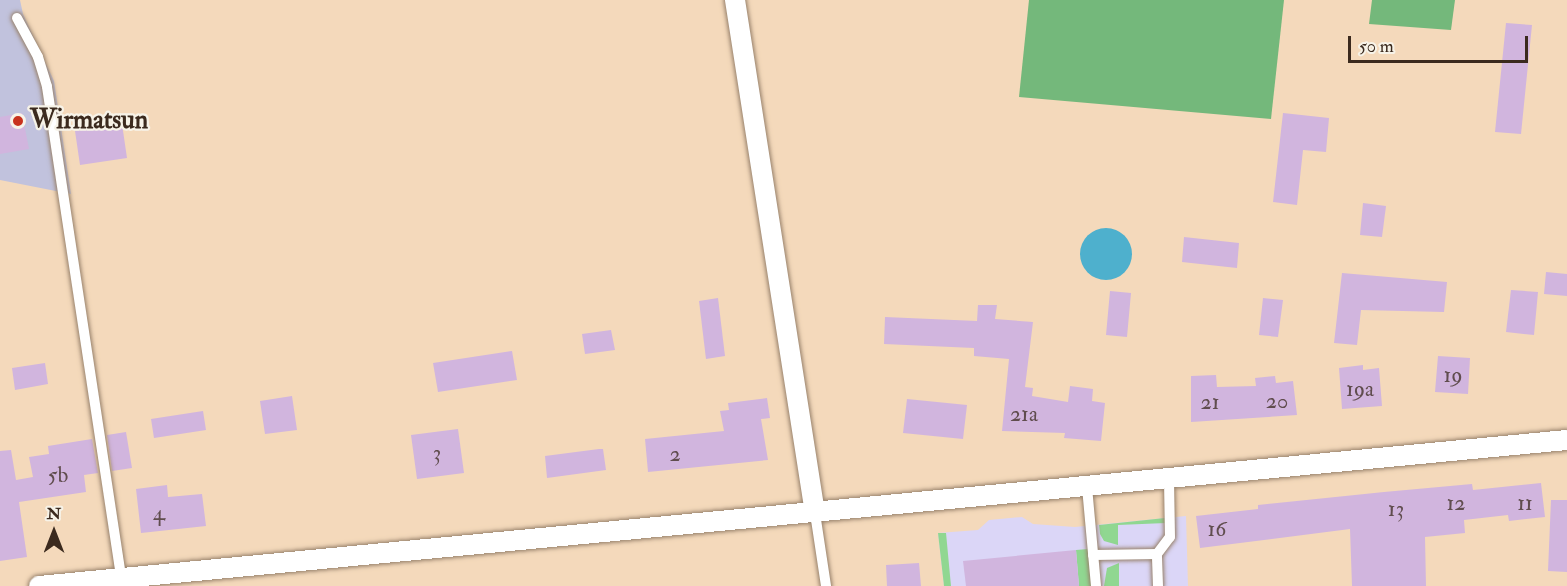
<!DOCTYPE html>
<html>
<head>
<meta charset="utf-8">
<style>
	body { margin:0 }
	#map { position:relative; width:1567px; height:586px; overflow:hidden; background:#f4d9bb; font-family:"IM FELL Double Pica",serif }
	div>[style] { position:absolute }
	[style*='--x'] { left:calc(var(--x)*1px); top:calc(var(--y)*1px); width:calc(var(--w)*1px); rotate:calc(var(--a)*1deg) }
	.built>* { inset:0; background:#dbd6f7 }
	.industrial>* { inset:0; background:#c1c2dd }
	.green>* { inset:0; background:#90d791 }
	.forest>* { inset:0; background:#74b87b }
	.water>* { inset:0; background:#4eb0cd }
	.round { border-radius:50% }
	.building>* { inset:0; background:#d1b5de }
	.roads { filter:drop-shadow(0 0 2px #98826c) drop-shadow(0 0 2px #98826c) }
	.service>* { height:10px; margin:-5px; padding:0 5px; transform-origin:5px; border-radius:5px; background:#fff }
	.minor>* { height:20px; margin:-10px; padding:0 10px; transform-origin:10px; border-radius:10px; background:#fff }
	.dots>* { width:16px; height:16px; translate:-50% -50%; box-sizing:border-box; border:3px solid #f7f3e8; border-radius:50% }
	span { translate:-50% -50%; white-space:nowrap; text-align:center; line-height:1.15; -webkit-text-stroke:4.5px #f7f3e8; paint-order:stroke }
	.number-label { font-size:22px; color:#604d4e }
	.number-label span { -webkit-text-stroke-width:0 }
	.poi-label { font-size:26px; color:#3b2a1e; font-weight:700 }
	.left { translate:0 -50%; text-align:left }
	.north { position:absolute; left:24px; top:502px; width:60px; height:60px; -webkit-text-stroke:4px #f7f3e8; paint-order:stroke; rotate:0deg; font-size:16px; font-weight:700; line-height:24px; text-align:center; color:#3b2a1e }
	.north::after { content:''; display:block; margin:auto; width:21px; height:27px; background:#3b2a1e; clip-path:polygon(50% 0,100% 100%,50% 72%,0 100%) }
	.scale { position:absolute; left:1348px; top:36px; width:180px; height:27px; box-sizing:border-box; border:3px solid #3b2a1e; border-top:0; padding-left:8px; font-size:18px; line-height:21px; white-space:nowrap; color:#3b2a1e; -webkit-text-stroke:4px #f7f3e8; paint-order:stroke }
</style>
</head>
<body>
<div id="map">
	<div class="built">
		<i style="clip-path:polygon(1186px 516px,1188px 586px,944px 586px,938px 533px,978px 530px,989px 520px,1022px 517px,1033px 524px,1075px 527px)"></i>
	</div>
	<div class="industrial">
		<i style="clip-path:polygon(0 0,20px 0,23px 14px,54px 81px,71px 194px,0 180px)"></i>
	</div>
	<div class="green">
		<i style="clip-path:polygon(1165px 518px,1166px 523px,1118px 525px,1118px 545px,1104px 541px,1100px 534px,1099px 525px)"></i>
		<i style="clip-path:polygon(938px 533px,946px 533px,951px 586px,944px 586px)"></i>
		<i style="clip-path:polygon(1088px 549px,1091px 586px,1079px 586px,1076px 550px)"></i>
		<i style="clip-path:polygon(1119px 563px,1119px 586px,1104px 586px,1107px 568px)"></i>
	</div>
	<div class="forest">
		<i style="clip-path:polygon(1029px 0,1284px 0,1271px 119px,1019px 97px)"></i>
		<i style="clip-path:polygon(1372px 0,1455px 0,1451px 30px,1369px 24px)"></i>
	</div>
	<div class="water">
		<i class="round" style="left:1080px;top:228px;width:52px;height:52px"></i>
	</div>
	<div class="building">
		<i style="clip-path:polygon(1506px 23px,1532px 25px,1521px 134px,1495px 132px)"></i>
		<i style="clip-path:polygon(22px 113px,29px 149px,0 154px,0 117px)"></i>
		<i style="clip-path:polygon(1283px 113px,1329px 118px,1326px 152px,1303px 150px,1297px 205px,1273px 202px)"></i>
		<i style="clip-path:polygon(122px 124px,127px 158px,80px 165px,75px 131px)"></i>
		<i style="clip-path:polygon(1363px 203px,1386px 206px,1382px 237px,1360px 235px)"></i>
		<i style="clip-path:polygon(1184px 237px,1239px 243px,1237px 268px,1182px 262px)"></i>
		<i style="clip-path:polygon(1546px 272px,1567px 274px,1567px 296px,1544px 294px)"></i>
		<i style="clip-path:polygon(1342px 273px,1447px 282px,1444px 312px,1361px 310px,1357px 345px,1334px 343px)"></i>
		<i style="clip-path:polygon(1511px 290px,1538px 292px,1534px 335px,1506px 332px)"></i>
		<i style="clip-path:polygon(1110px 291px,1131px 293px,1127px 337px,1106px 335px)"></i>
		<i style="clip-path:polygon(718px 298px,725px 356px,706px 359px,699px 301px)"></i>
		<i style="clip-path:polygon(1263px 298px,1283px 300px,1278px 337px,1259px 335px)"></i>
		<i style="clip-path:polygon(978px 305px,997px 305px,995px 319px,1033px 322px,1025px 387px,1033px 388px,1032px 396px,1068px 402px,1070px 386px,1093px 389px,1092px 401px,1105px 403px,1101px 441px,1064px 438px,1065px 433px,1002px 431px,1009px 359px,974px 356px,974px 348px,884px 344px,885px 317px,977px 321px)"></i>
		<i style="clip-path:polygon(611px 330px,615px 350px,585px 354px,582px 334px)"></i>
		<i style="clip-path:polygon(512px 351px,517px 380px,438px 392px,433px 363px)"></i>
		<i style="clip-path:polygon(1438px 356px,1470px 358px,1468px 394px,1435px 392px)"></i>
		<i style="clip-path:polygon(45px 363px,48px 384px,15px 390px,12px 368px)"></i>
		<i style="clip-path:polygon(1363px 365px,1363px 370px,1379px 368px,1382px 406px,1342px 409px,1339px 368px)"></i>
		<i style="clip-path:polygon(1216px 375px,1217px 387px,1256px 386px,1255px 378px,1275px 376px,1276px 383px,1293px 381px,1297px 415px,1191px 422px,1191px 376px)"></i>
		<i style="clip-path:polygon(292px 396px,297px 430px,265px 434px,260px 401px)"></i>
		<i style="clip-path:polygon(767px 398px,770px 418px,761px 419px,768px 460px,648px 472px,645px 439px,724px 431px,720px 411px,729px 410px,728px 403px)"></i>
		<i style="clip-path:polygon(907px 399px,967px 405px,963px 439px,903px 433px)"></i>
		<i style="clip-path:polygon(203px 411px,206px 430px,154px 438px,151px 419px)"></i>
		<i style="clip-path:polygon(458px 429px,464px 473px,417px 479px,411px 435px)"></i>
		<i style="clip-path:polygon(126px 432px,132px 468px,112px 471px,107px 435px)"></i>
		<i style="clip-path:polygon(92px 439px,98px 473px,84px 475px,86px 492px,19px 502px,27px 557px,0 561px,0 451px,11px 450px,16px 480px,33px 477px,29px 457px,49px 454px,48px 446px)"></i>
		<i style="clip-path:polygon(599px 449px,603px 449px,606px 470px,547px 478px,545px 456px)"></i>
		<i style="clip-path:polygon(1541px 483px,1545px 517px,1509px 521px,1508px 515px,1464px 520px,1465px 533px,1425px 537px,1426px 586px,1352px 586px,1350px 529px,1200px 548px,1196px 516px,1258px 509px,1258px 505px,1384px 492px,1472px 484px,1473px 490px)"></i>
		<i style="clip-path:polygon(167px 485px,168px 497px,202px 494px,206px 526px,141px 533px,136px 489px)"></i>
		<i style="clip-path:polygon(1551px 500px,1567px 500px,1567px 572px,1548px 571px)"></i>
		<i style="clip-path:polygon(1076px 550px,1079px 586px,966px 586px,963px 561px)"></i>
		<i style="clip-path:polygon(919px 563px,921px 586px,887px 586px,886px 565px)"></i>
	</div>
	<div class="roads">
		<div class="service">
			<i style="--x:17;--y:18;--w:44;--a:61.7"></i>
			<i style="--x:38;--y:57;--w:31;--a:73"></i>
			<i style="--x:47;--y:87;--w:497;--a:81.4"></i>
			<i style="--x:1087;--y:487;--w:99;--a:84.8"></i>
			<i style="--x:815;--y:513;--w:74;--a:81.4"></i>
			<i style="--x:1093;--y:555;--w:64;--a:-0.9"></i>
			<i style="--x:1158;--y:586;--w:32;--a:-92"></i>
			<i style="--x:1157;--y:554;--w:21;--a:-53"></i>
			<i style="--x:1170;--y:537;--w:57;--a:-91"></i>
		</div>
		<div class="minor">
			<i style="--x:735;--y:0;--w:519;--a:81.14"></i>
			<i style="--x:39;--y:586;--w:1535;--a:-5.46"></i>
		</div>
	</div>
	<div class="dots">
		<i style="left:18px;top:121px;background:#c8321e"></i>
	</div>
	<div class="number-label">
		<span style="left:1453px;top:376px">19</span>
		<span style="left:1360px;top:390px">19a</span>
		<span style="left:1277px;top:402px">20</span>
		<span style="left:1210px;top:403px">21</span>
		<span style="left:1024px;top:415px">21a</span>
		<span style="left:437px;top:454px">3</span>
		<span style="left:675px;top:455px">2</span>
		<span style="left:58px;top:476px">5b</span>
		<span style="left:1456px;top:504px">12</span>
		<span style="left:1525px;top:504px">11</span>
		<span style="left:1396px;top:510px">13</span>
		<span style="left:159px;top:514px">4</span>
		<span style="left:1217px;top:530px">16</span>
	</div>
	<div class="poi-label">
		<span class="left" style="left:30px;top:121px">Wirmatsun</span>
	</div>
	<div class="north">N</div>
	<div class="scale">50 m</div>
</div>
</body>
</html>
